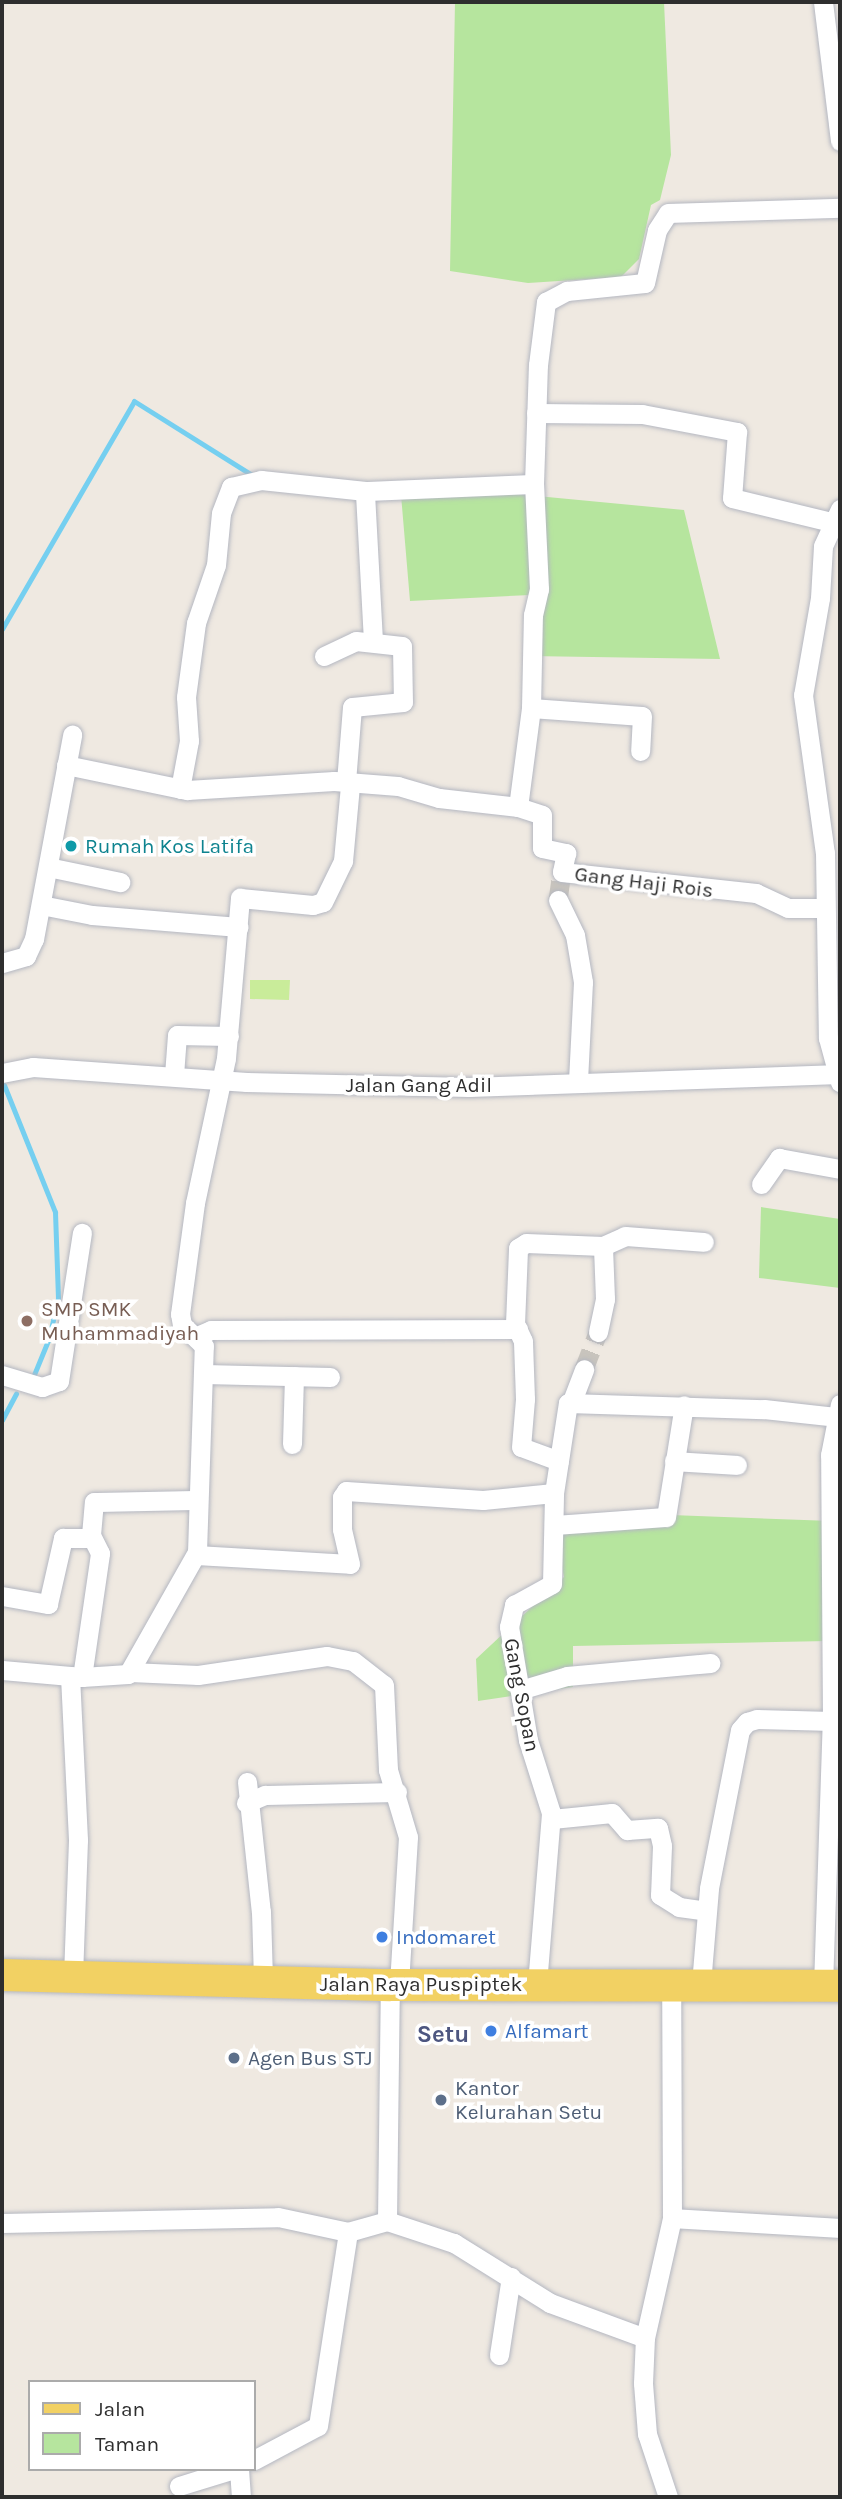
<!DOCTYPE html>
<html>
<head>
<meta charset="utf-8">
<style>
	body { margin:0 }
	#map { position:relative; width:842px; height:2499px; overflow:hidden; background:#efe9e1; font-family:Karla,sans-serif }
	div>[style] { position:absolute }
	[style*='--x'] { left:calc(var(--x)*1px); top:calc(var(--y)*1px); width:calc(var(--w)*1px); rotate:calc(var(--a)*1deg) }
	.green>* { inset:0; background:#b6e59e }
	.pitch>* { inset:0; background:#c9ec9a }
	.stream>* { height:5px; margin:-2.5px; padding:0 2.5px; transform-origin:2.5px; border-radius:2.5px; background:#75cff0 }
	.street-tunnel>* { height:19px; margin-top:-9.5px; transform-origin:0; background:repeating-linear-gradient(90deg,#c8c4bd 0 19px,transparent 0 29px) }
	.roads { filter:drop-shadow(0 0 2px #b4b7c1) drop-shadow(0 0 2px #b4b7c1) }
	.street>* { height:19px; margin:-9.5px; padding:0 9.5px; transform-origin:9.5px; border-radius:9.5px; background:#fff }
	.primary>* { height:32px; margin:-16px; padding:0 16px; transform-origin:16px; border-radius:16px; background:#f2d163 }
	.dots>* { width:19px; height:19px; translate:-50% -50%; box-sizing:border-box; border:4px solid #fff; border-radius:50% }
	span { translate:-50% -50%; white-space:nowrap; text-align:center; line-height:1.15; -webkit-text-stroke:7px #fff; paint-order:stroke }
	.culture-label { font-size:21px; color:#0d838f }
	.left { translate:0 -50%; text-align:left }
	.street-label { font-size:21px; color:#2e2e2e }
	.education-label { font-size:21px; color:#785e54 }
	.shop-label { font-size:21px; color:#366cbe }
	.service-label { font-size:21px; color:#4e5e75 }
	.quarter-label { font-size:24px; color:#4d5680; font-weight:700 }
	.frame { position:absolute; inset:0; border:4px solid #2e2e2e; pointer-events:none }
	.legend { position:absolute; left:28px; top:2380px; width:228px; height:91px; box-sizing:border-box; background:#fff; border:2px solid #ababab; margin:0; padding:9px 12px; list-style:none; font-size:21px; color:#2e2e2e }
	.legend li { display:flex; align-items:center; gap:14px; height:35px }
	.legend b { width:35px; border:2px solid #ababab }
</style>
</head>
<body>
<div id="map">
	<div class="green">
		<i style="clip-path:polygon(455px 2px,664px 2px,671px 155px,660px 200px,651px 205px,639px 259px,621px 277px,528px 283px,450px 271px)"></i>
		<i style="clip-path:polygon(400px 483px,684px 510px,720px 659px,529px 656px,530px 595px,410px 601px)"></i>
		<i style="clip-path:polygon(761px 1207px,840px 1219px,840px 1288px,759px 1278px)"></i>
		<i style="clip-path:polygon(671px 1515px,832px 1521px,829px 1641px,573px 1646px,573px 1687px,478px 1701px,476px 1659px,564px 1577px,555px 1533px)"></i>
	</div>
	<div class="pitch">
		<i style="clip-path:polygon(250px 980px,290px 980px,289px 1000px,250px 999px)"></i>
	</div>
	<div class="stream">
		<i style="--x:2;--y:629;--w:263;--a:-59.9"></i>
		<i style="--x:134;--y:401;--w:139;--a:32.1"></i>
		<i style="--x:4;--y:1085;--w:137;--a:68.1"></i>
		<i style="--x:55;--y:1212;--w:86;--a:88"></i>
		<i style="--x:58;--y:1298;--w:41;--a:102.7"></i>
		<i style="--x:49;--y:1338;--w:42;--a:112.3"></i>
		<i style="--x:2;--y:1420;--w:30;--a:-62"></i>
	</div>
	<div class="street-tunnel">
		<i style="--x:558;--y:900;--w:28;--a:-82"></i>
		<i style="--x:584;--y:1369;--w:40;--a:-69"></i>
	</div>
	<div class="roads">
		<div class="street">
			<i style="--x:823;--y:2;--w:140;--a:83"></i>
			<i style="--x:536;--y:413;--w:106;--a:0.5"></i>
			<i style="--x:642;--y:414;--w:97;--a:10.7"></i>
			<i style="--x:737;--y:432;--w:66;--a:94.3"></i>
			<i style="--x:732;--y:498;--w:102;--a:13.6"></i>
			<i style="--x:840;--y:509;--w:41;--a:114.7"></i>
			<i style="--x:823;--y:546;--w:52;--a:93.3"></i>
			<i style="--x:820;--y:598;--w:98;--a:99.9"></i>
			<i style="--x:803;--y:695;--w:160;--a:82.1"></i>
			<i style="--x:825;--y:853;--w:185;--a:89.1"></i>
			<i style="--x:828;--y:1038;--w:46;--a:74.7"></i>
			<i style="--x:373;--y:641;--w:150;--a:-93.1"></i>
			<i style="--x:365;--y:491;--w:169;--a:-2.4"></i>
			<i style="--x:324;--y:656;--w:35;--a:-25"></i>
			<i style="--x:356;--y:641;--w:46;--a:6.2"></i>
			<i style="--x:402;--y:646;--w:56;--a:89"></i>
			<i style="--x:403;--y:702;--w:51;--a:174.4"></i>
			<i style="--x:352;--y:707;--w:75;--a:94.6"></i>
			<i style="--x:531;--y:708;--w:111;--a:4.1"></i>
			<i style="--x:642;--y:716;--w:35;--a:93"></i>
			<i style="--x:66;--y:765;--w:124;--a:11.7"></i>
			<i style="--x:187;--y:790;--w:147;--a:-3.5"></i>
			<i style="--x:334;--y:781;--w:64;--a:4.5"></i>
			<i style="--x:398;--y:786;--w:43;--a:16.3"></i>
			<i style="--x:439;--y:798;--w:80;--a:6.5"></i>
			<i style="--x:518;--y:807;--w:25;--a:18"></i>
			<i style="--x:542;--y:815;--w:33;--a:90"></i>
			<i style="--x:542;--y:848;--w:25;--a:12"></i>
			<i style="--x:566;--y:853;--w:19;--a:102"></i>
			<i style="--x:562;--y:872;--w:195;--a:6.2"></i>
			<i style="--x:756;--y:893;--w:35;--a:25"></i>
			<i style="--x:788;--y:908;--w:37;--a:0"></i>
			<i style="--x:180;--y:789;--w:49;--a:-79.4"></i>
			<i style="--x:189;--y:741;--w:44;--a:-93.9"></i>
			<i style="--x:186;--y:697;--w:75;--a:-82.3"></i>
			<i style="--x:196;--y:623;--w:61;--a:-71"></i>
			<i style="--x:216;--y:565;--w:52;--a:-84.5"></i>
			<i style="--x:221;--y:513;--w:28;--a:-69"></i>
			<i style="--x:231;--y:487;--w:31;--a:-13"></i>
			<i style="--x:261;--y:480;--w:105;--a:6"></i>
			<i style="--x:518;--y:807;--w:100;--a:-82.5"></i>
			<i style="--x:531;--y:708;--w:93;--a:-88.8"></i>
			<i style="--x:533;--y:615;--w:27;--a:-77"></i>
			<i style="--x:539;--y:589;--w:105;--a:-92.7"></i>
			<i style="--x:534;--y:484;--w:119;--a:-88.1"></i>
			<i style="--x:538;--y:365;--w:64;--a:-82.8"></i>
			<i style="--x:546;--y:302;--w:24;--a:-28"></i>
			<i style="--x:567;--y:291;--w:78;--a:-5.9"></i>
			<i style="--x:645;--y:283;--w:54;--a:-77.2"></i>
			<i style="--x:657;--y:230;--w:20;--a:-57"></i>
			<i style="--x:668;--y:213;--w:172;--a:-1.7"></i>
			<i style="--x:48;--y:867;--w:74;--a:11.8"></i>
			<i style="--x:558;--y:900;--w:39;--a:64"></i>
			<i style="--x:575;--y:935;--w:48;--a:80.3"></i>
			<i style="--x:583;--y:982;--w:100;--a:92.9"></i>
			<i style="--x:41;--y:905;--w:52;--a:11.1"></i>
			<i style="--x:92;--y:915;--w:147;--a:4.7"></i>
			<i style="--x:2;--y:963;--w:25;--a:-16"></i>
			<i style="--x:26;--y:956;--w:19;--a:-65"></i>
			<i style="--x:34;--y:939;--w:208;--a:-79.4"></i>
			<i style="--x:2;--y:1073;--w:32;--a:-11"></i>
			<i style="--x:33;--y:1067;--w:214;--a:4"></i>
			<i style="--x:246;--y:1082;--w:223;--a:1.3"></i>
			<i style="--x:469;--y:1087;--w:371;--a:-2"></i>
			<i style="--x:174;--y:1075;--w:40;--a:-85.7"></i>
			<i style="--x:177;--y:1035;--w:52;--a:1.1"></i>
			<i style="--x:761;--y:1184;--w:32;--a:-55"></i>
			<i style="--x:779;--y:1158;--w:62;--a:10.2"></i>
			<i style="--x:598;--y:1332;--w:34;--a:-78"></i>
			<i style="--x:605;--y:1299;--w:53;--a:-92.2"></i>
			<i style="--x:195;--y:1337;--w:17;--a:-24"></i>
			<i style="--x:211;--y:1330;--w:307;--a:-0.2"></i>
			<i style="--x:204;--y:1374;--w:126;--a:1.4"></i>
			<i style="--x:2;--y:1375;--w:42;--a:16.7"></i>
			<i style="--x:42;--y:1387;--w:18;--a:-19"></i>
			<i style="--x:59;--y:1381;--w:150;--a:-81.2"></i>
			<i style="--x:572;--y:1401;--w:34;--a:-69"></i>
			<i style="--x:292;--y:1444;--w:68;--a:-88.3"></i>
			<i style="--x:559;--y:1461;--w:40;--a:-159.8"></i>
			<i style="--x:521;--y:1447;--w:48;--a:-85.2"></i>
			<i style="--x:525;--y:1399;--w:58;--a:-92"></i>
			<i style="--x:523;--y:1341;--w:19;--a:-115"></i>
			<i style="--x:515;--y:1324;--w:76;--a:-87.7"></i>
			<i style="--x:518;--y:1248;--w:9;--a:-32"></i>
			<i style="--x:526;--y:1243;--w:77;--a:2.2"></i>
			<i style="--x:603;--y:1246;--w:24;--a:-24"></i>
			<i style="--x:625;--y:1236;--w:79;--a:4.3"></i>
			<i style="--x:674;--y:1461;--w:63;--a:3.6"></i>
			<i style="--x:554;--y:1525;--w:112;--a:-4.1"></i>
			<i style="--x:666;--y:1517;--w:113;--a:-80.9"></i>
			<i style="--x:196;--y:1555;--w:154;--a:3.3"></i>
			<i style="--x:350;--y:1564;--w:36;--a:-103"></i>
			<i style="--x:342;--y:1529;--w:32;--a:-90"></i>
			<i style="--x:342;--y:1497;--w:7;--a:-56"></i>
			<i style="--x:346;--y:1491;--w:137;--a:3.8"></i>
			<i style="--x:483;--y:1500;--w:71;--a:-5.6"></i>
			<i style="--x:2;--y:1596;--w:47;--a:9.9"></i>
			<i style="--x:48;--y:1604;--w:68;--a:-77.2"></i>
			<i style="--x:63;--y:1538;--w:28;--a:0"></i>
			<i style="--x:2;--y:1670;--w:80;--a:5"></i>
			<i style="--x:82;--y:1677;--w:46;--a:-3.7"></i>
			<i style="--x:128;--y:1674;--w:140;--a:-60.5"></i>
			<i style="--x:197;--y:1552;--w:206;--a:-88.1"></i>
			<i style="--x:204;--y:1346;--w:30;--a:-136"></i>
			<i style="--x:182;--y:1325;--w:11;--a:-100"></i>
			<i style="--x:180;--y:1314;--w:112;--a:-82.3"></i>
			<i style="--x:195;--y:1203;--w:148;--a:-77.9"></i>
			<i style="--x:226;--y:1058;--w:161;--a:-85"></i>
			<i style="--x:240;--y:898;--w:73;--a:5.5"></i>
			<i style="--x:313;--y:905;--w:10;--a:-17"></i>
			<i style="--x:323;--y:902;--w:46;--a:-64"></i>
			<i style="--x:343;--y:861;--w:76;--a:-84.7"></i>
			<i style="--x:130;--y:1672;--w:68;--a:2.5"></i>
			<i style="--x:198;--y:1675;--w:130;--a:-8.4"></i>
			<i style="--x:327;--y:1656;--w:26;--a:11"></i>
			<i style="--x:353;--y:1661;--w:39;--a:38"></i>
			<i style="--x:384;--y:1685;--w:85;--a:87.3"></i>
			<i style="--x:388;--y:1770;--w:70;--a:73.4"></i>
			<i style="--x:408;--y:1837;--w:148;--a:93.5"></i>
			<i style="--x:70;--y:1676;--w:164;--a:87.2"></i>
			<i style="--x:78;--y:1840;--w:137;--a:92.1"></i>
			<i style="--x:82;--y:1677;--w:125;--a:-81.7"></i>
			<i style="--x:100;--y:1553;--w:20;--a:-117"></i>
			<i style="--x:91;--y:1535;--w:33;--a:-85"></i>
			<i style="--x:94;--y:1502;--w:103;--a:-1.1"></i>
			<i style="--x:520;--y:1690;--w:49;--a:-16.6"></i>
			<i style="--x:567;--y:1676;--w:144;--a:-5.2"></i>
			<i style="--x:247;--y:1782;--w:131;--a:83.9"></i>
			<i style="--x:261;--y:1912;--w:69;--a:88.3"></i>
			<i style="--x:246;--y:1803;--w:21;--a:-23"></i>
			<i style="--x:265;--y:1795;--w:132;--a:-1.3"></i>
			<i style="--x:552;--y:1819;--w:60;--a:-5.7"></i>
			<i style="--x:612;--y:1813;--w:23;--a:49"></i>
			<i style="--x:627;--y:1830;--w:31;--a:-4"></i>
			<i style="--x:658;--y:1828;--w:18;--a:77"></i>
			<i style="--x:662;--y:1846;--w:49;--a:92.3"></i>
			<i style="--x:660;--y:1895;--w:22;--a:32"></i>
			<i style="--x:679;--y:1907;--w:28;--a:8"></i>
			<i style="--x:537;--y:1984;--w:172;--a:-85.3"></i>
			<i style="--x:551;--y:1813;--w:77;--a:-107.5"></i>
			<i style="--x:528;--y:1740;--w:115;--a:-99.5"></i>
			<i style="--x:509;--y:1627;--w:23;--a:-77"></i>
			<i style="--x:514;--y:1605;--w:43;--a:-28.9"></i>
			<i style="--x:552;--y:1584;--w:91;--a:-88.7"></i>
			<i style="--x:554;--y:1493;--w:91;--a:-81.2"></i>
			<i style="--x:568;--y:1403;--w:196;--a:1.8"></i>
			<i style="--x:764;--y:1409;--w:72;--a:6.3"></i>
			<i style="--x:701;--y:1984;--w:96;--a:-85.2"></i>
			<i style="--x:709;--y:1888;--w:161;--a:-78.9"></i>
			<i style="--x:740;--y:1730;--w:11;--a:-49"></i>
			<i style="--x:747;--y:1722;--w:10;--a:-17"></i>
			<i style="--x:757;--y:1719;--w:75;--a:1.5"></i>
			<i style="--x:823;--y:1986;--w:265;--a:-88.1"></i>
			<i style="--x:832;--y:1721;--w:266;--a:-90.4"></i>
			<i style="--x:830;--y:1455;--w:52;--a:-78.9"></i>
			<i style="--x:672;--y:2218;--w:168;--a:3.4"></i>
			<i style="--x:387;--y:2221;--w:236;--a:-89.3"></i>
			<i style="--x:2;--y:2223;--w:276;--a:-1.2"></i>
			<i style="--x:278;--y:2217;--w:72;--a:12.1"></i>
			<i style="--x:348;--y:2232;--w:41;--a:-15.8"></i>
			<i style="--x:387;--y:2221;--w:71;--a:18.2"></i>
			<i style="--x:454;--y:2243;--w:113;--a:32"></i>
			<i style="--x:550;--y:2303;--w:101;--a:20.2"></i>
			<i style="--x:499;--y:2355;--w:79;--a:-81.3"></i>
			<i style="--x:254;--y:2460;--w:72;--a:-28"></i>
			<i style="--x:318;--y:2426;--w:196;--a:-81.2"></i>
			<i style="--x:239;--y:2469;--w:28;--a:86"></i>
			<i style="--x:179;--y:2486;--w:58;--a:-17.2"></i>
			<i style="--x:668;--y:2497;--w:66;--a:-108.4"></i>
			<i style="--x:647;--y:2434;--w:51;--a:-94.5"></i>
			<i style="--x:643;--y:2383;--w:45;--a:-87.5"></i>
			<i style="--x:645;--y:2338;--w:123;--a:-77.3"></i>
			<i style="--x:672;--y:2218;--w:235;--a:-90.2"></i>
		</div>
		<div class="primary">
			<i style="--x:2;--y:1975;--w:388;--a:1.5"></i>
			<i style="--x:390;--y:1985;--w:450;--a:0.1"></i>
		</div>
	</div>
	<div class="dots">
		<i style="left:71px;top:846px;background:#0f9aa8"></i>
		<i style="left:27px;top:1321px;background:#8d6e63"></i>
		<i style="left:382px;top:1937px;background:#3f7fe0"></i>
		<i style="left:491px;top:2031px;background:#3f7fe0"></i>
		<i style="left:234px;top:2058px;background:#5c6f8a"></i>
		<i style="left:441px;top:2100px;background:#5c6f8a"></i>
	</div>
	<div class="culture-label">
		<span class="left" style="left:85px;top:846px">Rumah Kos Latifa</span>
	</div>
	<div class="street-label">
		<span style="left:644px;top:882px;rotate:7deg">Gang Haji Rois</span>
		<span style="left:419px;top:1085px">Jalan Gang Adil</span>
		<span style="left:522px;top:1695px;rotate:79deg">Gang Sopan</span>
		<span style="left:421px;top:1984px">Jalan Raya Puspiptek</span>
	</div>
	<div class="education-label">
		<span class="left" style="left:41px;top:1321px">SMP SMK<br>Muhammadiyah</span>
	</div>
	<div class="shop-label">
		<span class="left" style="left:396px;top:1937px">Indomaret</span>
		<span class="left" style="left:505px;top:2031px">Alfamart</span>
	</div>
	<div class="service-label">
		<span class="left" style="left:248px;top:2058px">Agen Bus STJ</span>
		<span class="left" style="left:455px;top:2100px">Kantor<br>Kelurahan Setu</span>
	</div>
	<div class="quarter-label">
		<span style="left:443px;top:2035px">Setu</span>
	</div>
	<div class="frame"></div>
	<ul class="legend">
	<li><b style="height:9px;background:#f2d163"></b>Jalan</li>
	<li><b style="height:19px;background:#b6e59e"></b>Taman</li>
	</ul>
</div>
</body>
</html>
